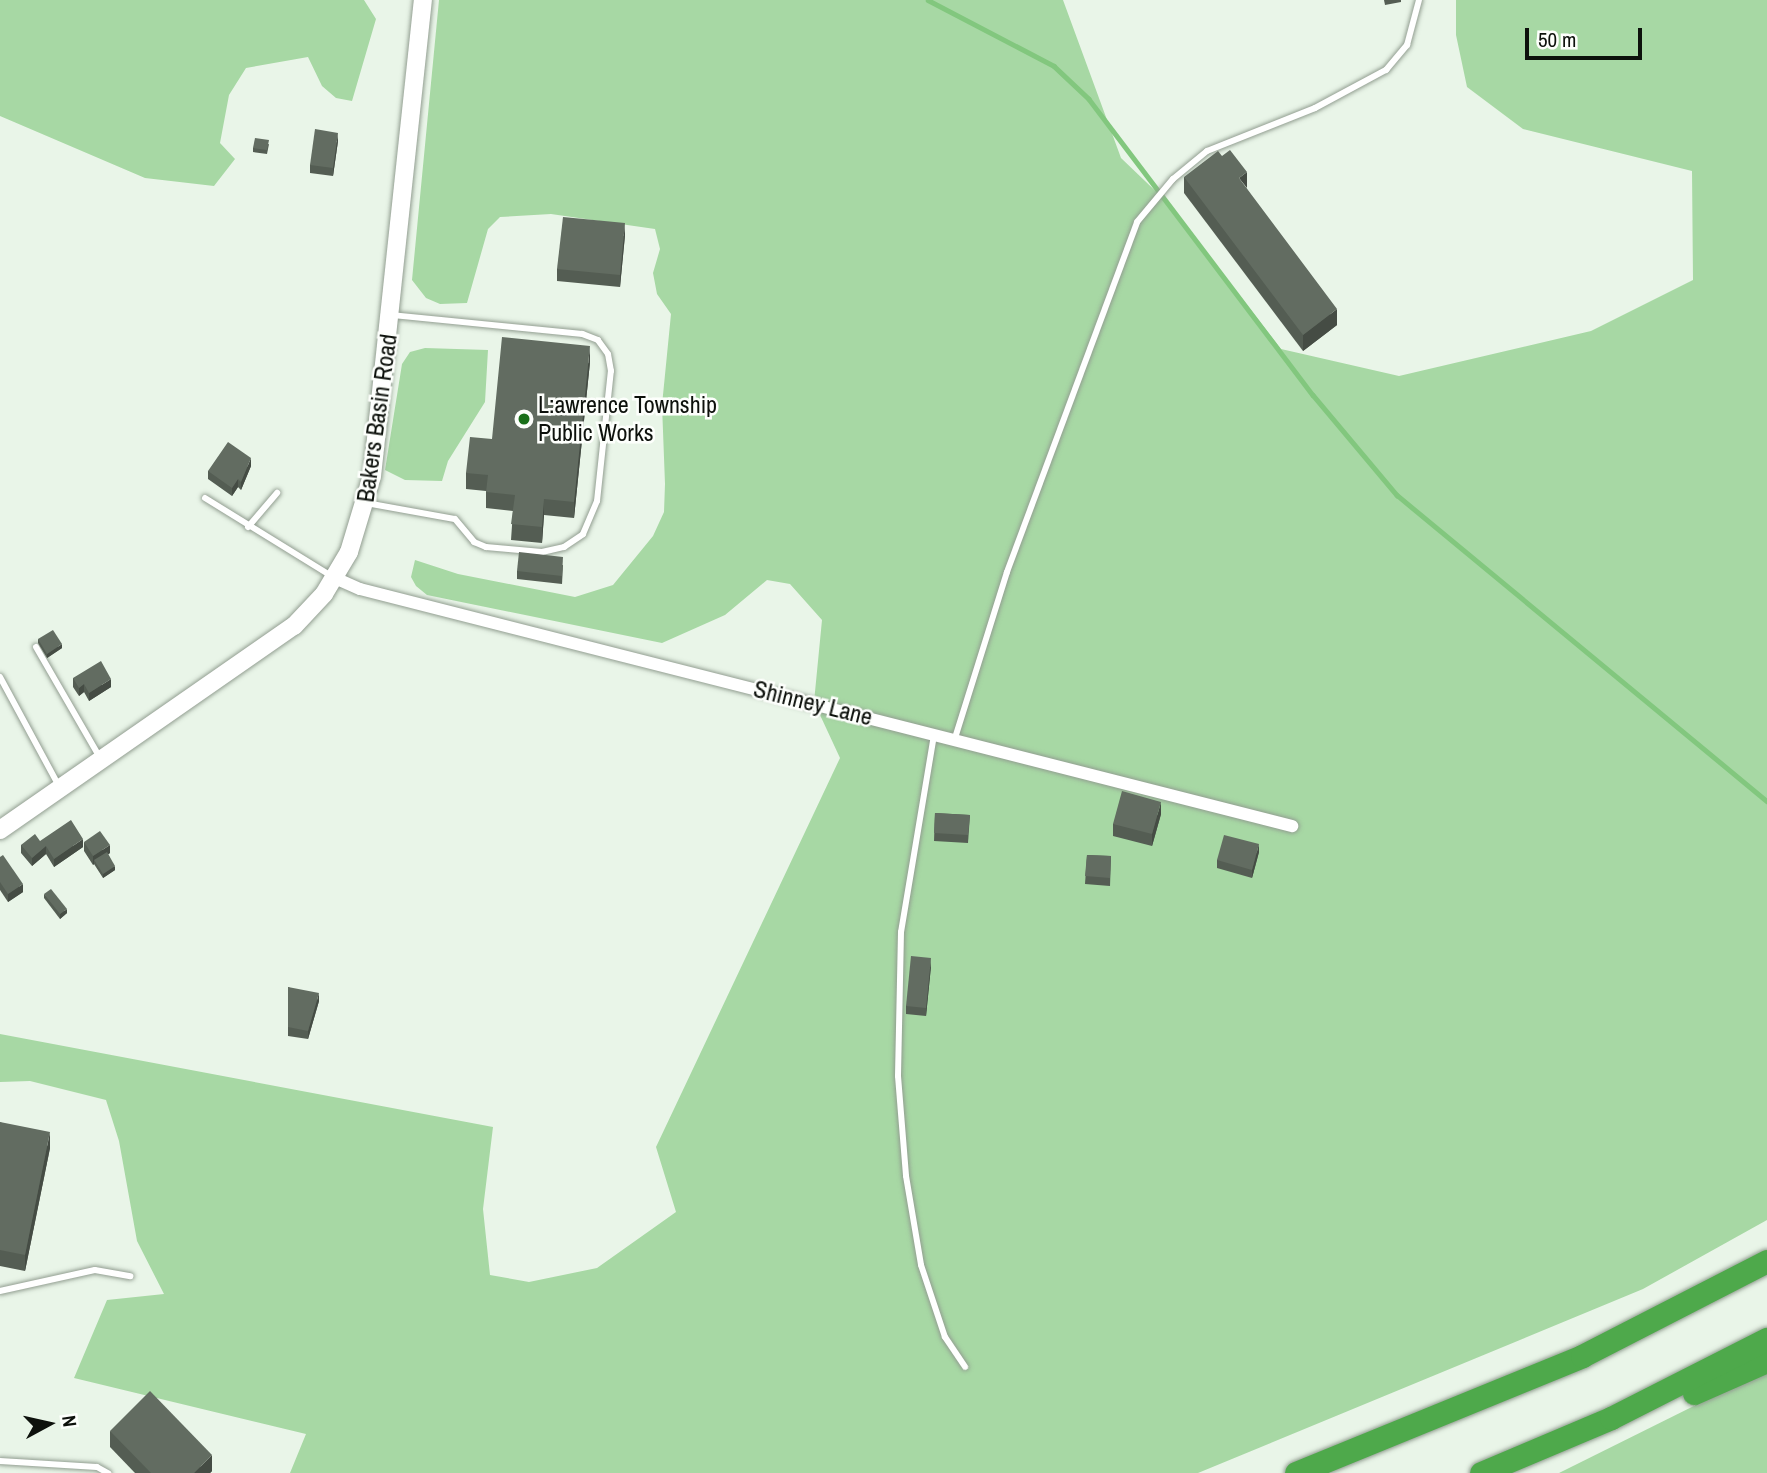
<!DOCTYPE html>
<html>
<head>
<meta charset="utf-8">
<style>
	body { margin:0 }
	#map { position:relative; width:1767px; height:1473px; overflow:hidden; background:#e9f5e8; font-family:"Archivo Narrow",sans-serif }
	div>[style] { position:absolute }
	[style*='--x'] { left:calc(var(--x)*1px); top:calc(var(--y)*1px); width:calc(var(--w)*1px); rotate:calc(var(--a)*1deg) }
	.green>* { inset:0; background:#a7d8a4 }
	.stream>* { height:4.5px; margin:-2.25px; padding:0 2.25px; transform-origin:2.25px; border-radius:2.25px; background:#82c77e }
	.roads { filter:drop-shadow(0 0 2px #929e91) drop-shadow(0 0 2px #929e91) }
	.service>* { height:6px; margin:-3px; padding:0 3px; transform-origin:3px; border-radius:3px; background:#fff }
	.minor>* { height:12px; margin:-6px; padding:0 6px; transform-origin:6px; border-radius:6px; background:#fff }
	.secondary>* { height:18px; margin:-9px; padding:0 9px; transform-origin:9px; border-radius:9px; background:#fff }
	.motorway>* { height:23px; margin:-11.5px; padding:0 11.5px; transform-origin:11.5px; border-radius:11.5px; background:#4ea94b }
	.wall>* { inset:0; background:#545d53 }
	.shaded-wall>* { inset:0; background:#454c44 }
	.building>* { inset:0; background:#626c61 }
	.dots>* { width:19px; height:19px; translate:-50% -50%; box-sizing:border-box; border:4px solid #fdfffc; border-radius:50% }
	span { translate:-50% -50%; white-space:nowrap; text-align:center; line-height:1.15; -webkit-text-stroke:5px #fdfffc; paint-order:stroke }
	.poi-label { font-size:24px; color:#0d110c }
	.left { translate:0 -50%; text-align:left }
	.street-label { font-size:24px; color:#0d110c }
	.north { position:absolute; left:14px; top:1389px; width:70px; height:70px; -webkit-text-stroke:5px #fdfffc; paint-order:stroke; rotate:82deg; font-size:19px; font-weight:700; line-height:28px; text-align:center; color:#0d110c }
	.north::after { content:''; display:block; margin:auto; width:24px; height:32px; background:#0d110c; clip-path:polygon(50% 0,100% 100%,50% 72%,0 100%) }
	.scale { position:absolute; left:1525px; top:28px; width:117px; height:32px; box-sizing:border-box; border:4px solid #0d110c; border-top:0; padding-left:9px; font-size:21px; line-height:24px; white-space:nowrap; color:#0d110c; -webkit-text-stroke:5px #fdfffc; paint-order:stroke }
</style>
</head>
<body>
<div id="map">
	<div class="green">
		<i style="clip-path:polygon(0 0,364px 0,376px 19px,352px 101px,336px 98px,322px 86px,308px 57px,246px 68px,229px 95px,220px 143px,235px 159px,214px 186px,145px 178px,0 116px)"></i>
		<i style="clip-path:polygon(439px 0,1063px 0,1121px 158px,1168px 203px,1281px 349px,1399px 376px,1591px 331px,1693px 280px,1692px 171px,1523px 129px,1467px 87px,1456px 35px,1456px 0,1767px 0,1767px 1220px,1643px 1289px,1198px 1473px,290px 1473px,306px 1434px,74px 1378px,107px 1300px,164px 1294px,137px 1241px,119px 1141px,106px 1100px,30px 1081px,0 1082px,0 1034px,493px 1127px,483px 1209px,490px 1275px,529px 1282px,597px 1268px,676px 1212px,656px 1147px,840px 758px,814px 702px,822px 620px,790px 584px,767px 580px,725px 615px,662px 643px,427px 595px,416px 586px,411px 577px,415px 560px,458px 574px,575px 597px,613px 585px,653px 536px,664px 512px,665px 484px,662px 405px,671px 314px,657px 294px,653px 273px,660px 249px,655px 229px,551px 214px,500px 217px,488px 229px,467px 303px,440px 304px,426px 298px,412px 280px)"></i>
		<i style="clip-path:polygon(425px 348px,488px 350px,485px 402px,448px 461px,442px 481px,405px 480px,385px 470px,402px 364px,410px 352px)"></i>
		<i style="clip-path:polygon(1767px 1372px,1767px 1473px,1559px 1473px,1726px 1390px)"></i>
	</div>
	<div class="stream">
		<i style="--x:928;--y:0;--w:142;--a:27.6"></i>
		<i style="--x:1054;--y:66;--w:48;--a:43.3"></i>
		<i style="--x:1089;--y:99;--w:371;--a:52.9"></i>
		<i style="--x:1313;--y:395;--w:131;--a:50"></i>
		<i style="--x:1397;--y:495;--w:480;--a:39.6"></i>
	</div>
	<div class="roads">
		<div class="service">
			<i style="--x:205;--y:498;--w:150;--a:31.7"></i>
			<i style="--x:366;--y:503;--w:90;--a:10.2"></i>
			<i style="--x:455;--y:519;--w:30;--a:50"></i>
			<i style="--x:474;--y:542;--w:13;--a:23"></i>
			<i style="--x:486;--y:547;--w:56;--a:5.1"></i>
			<i style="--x:542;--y:552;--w:23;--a:-13"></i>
			<i style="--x:564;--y:547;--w:23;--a:-34"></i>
			<i style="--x:583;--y:534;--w:36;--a:-67"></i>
			<i style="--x:597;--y:501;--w:131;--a:-83.9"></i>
			<i style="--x:611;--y:371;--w:17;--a:-100"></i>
			<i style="--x:608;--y:354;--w:17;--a:-126"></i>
			<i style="--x:598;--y:340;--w:17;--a:-159"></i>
			<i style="--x:582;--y:334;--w:192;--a:-174.3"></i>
			<i style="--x:248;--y:527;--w:45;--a:-49.5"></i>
			<i style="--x:36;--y:647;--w:128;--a:60"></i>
			<i style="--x:0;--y:677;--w:124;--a:61.6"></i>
			<i style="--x:934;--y:735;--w:200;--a:99.5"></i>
			<i style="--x:901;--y:932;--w:144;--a:91.2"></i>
			<i style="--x:898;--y:1076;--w:100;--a:85.4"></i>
			<i style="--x:906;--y:1176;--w:90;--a:80.4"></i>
			<i style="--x:921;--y:1265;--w:76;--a:71.6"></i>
			<i style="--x:945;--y:1337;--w:36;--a:56"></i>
			<i style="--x:955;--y:738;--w:174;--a:-72.6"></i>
			<i style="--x:1007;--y:572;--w:373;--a:-69.6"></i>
			<i style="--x:1137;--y:222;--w:56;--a:-50.1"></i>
			<i style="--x:1173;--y:179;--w:44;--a:-39.5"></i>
			<i style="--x:1207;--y:151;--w:116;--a:-21.7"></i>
			<i style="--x:1315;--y:108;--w:81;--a:-28.2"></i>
			<i style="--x:1386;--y:70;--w:33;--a:-50"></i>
			<i style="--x:1407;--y:45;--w:47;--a:-75.1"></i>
			<i style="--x:0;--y:1291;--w:97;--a:-12.5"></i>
			<i style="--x:95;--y:1270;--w:36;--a:10"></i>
			<i style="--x:0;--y:1461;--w:97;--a:3.5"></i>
			<i style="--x:97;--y:1467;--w:13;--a:29"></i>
		</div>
		<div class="minor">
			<i style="--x:335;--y:578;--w:27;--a:24"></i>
			<i style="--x:360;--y:589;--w:962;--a:14.27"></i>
		</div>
		<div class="secondary">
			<i style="--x:0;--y:830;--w:358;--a:-34.8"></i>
			<i style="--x:294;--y:626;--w:44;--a:-46.8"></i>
			<i style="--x:324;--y:594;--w:49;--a:-59.2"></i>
			<i style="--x:349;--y:552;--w:79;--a:-73.2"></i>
			<i style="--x:372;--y:476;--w:479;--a:-83.9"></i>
		</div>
		<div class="motorway">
			<i style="--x:1694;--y:1393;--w:80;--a:-23.7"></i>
			<i style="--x:1296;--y:1473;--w:309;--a:-22.2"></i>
			<i style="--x:1582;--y:1356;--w:208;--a:-27.2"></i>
			<i style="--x:1481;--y:1473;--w:141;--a:-22.9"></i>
			<i style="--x:1611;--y:1418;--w:175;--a:-26.9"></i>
		</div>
	</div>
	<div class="wall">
		<i style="clip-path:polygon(1384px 0,1401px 0,1401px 2px,1385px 5px)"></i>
		<i style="clip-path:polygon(338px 141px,333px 176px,310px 173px,310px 165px)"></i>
		<i style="clip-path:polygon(269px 144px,267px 154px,253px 152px,253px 148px)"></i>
		<i style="clip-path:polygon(1184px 177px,1246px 188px,1337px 325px,1303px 351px,1184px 193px)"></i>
		<i style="clip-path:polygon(625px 235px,620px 287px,557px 281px,557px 269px)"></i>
		<i style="clip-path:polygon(590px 362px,574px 518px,544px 515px,542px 543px,511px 540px,513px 511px,486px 508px,486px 491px,466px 489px,466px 473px,492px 439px)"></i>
		<i style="clip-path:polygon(251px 466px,241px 490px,238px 487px,232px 496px,208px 479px,208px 471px)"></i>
		<i style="clip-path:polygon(563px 565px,562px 584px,517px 579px,517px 571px)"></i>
		<i style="clip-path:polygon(38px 639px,62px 648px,47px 658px,38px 643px)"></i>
		<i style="clip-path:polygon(73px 678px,111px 687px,89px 701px,84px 692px,79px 696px,73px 687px)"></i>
		<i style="clip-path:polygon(935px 813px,970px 815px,968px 843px,934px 841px)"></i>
		<i style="clip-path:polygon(1161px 814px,1152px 846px,1113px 836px,1113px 824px)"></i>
		<i style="clip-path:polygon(40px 841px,83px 847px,54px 867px,46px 854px,32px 866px,21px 853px,21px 845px)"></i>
		<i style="clip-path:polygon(84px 842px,110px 853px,108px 854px,115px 870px,103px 878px,94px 864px,93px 865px,84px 851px)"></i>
		<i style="clip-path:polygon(1259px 852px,1252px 878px,1217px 868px,1217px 860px)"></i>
		<i style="clip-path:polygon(1087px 855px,1111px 856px,1110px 886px,1085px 884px)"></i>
		<i style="clip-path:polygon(0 857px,23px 892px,8px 902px,0 890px)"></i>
		<i style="clip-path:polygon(44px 894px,67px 913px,60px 919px,44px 898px)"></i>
		<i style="clip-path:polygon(931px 966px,926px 1016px,906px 1014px,906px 1006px)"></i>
		<i style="clip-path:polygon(288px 987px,319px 1001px,308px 1039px,288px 1036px)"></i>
		<i style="clip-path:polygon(0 1122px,50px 1148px,25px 1271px,0 1266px)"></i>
		<i style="clip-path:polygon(110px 1431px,212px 1471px,210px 1473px,135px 1473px,110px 1447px)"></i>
	</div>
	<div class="shaded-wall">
		<i style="clip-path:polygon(338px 133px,338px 141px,333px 176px,333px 168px)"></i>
		<i style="clip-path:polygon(1247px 172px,1247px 188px,1239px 178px)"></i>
		<i style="clip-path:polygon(625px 223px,625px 235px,620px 287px,620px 275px)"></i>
		<i style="clip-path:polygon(1337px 309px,1337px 325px,1303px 351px,1303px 335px)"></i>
		<i style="clip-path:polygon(590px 346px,590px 362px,574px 518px,574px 502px)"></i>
		<i style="clip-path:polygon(251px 458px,251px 466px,241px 490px,241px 482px)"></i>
		<i style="clip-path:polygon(238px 479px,238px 487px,232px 496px,232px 488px)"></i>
		<i style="clip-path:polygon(544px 499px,544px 515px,542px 543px,542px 527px)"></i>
		<i style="clip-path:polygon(62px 644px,62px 648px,47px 658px,47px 654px)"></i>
		<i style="clip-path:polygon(111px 679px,111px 687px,89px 701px,89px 693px)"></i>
		<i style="clip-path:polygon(84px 684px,84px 692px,79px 696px,79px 688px)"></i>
		<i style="clip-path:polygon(1161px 802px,1161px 814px,1152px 846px,1152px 834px)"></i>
		<i style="clip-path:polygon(83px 839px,83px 847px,54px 867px,54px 859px)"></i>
		<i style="clip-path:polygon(1259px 844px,1259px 852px,1252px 878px,1252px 870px)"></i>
		<i style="clip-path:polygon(110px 845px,110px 853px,96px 863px,94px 860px,94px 864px,93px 865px,93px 856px)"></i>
		<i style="clip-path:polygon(46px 846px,46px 854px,32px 866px,32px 858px)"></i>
		<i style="clip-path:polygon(115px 866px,115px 870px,103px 878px,103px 874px)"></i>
		<i style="clip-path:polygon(23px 884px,23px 892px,8px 902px,8px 894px)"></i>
		<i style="clip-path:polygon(67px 909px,67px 913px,60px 919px,60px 914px)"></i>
		<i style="clip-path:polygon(931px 958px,931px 966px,926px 1016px,926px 1008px)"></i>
		<i style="clip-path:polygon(319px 993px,319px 1001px,308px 1039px,308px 1031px)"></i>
		<i style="clip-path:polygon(50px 1132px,50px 1148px,25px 1271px,25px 1255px)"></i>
		<i style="clip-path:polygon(212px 1455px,212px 1471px,210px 1473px,194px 1473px)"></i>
	</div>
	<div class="building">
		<i style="clip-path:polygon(315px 129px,338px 133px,333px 168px,310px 165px)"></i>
		<i style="clip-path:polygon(255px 138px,269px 140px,267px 150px,253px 148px)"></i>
		<i style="clip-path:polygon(1230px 150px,1247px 172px,1239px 178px,1337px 309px,1303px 335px,1184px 177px,1218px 151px,1222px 156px)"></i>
		<i style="clip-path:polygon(563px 217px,625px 223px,620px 275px,557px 269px)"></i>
		<i style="clip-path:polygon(502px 337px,590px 346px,574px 502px,544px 499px,542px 527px,511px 524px,515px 495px,486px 492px,488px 475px,466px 473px,470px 437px,492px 439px)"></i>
		<i style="clip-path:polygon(228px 442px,251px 458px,241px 482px,238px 479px,232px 488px,208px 471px)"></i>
		<i style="clip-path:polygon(519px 552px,563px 557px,562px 576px,517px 571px)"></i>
		<i style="clip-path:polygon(53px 630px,62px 644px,47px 654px,38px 639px)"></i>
		<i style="clip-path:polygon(101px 661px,111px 679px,89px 693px,84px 684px,79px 688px,73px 678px)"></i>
		<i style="clip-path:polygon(1122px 791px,1161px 802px,1152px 834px,1113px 824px)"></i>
		<i style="clip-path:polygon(935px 813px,970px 815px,968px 835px,934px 833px)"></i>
		<i style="clip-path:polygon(71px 820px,83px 839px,54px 859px,46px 846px,32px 858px,21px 845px,35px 834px,40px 841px)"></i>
		<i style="clip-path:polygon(100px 831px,110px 845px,93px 856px,84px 842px)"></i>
		<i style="clip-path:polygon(1224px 835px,1259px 844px,1252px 870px,1217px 860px)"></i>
		<i style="clip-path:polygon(107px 852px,115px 866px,103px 874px,94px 860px)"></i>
		<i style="clip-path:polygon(3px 855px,23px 884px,8px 894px,0 882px,0 857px)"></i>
		<i style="clip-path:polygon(1087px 855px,1111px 856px,1110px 878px,1085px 876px)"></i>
		<i style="clip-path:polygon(51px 889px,67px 909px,60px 914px,44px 894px)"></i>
		<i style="clip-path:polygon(911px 956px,931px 958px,926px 1008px,906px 1006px)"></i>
		<i style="clip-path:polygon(288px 987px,319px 993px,308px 1031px,288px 1027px)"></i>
		<i style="clip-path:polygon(0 1122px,50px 1132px,25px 1255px,0 1250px)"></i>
		<i style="clip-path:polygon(150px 1391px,212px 1455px,194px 1473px,151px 1473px,110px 1431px)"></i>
	</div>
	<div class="dots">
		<i style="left:524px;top:419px;background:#196f19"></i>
	</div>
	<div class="poi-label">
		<span class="left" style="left:538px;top:419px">L:awrence Township<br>Public Works</span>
	</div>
	<div class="street-label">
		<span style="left:377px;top:418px;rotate:-82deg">Bakers Basin Road</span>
		<span style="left:813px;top:703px;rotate:14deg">Shinney Lane</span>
	</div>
	<div class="north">N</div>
	<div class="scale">50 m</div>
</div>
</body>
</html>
